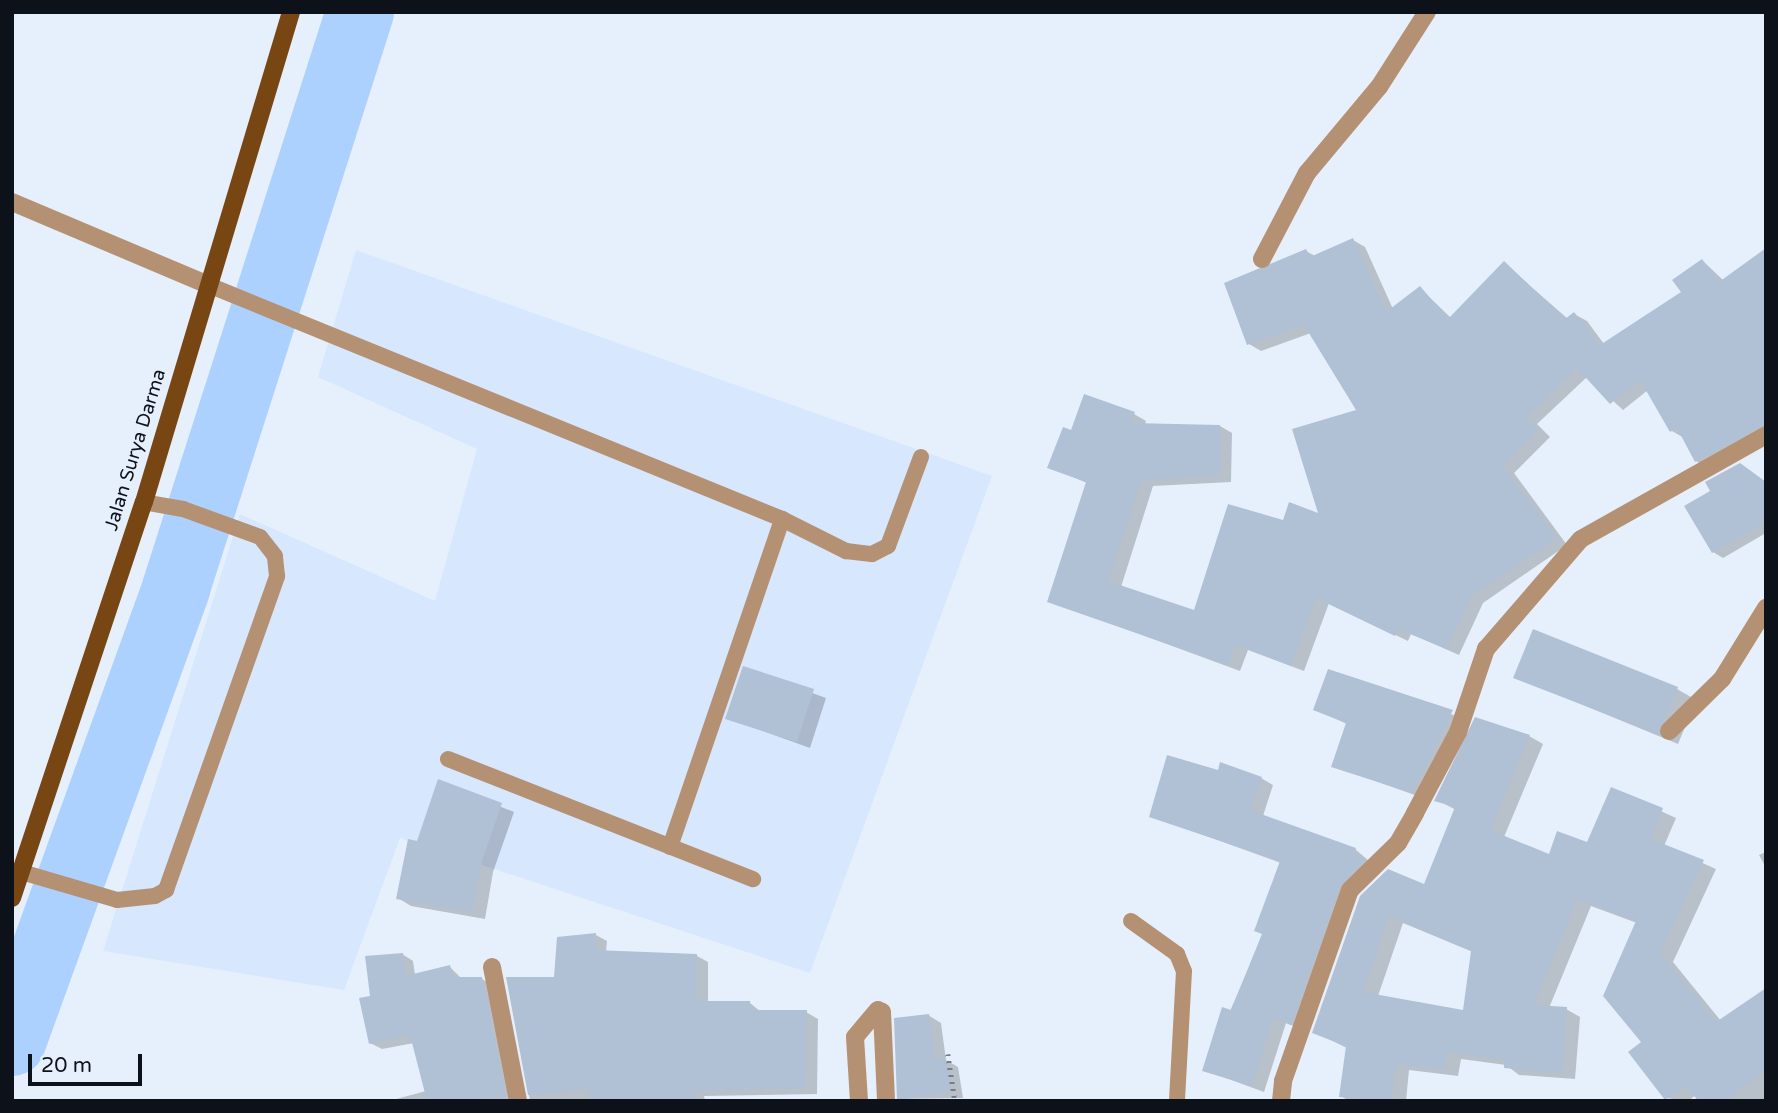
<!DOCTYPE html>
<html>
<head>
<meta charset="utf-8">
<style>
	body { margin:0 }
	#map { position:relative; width:1778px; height:1113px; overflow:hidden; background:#e6f0fd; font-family:"Varela Round",sans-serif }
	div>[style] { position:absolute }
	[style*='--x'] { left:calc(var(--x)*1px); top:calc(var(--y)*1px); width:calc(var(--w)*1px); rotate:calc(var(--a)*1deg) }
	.built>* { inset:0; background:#d6e7fe }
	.shadow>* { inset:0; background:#0003 }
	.river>* { height:68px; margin:-34px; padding:0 34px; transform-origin:34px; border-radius:34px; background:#add1fe }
	.building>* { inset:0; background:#b0c0d5 }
	.path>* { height:4.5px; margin-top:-2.25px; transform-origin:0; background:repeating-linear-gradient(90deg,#767d88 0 2px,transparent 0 7px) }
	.service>* { height:16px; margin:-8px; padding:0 8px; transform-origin:8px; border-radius:8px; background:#b59173 }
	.minor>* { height:18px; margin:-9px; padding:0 9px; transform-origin:9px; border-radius:9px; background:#b59173 }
	.primary>* { height:18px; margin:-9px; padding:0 9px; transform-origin:9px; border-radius:9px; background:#774613 }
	span { translate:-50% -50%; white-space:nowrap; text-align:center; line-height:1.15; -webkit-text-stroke:6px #e6f0fd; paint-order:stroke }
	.street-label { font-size:19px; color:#0d121a }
	.frame { position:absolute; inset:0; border:14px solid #0d121a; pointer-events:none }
	.scale { position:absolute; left:28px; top:1054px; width:114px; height:32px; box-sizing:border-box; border:4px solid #0d121a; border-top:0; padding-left:9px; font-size:21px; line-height:24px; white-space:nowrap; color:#0d121a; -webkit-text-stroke:5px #e6f0fd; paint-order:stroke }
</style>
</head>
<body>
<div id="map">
	<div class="built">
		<i style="clip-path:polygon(356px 250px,992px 476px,810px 973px,400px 838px,344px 990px,103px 951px,240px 514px,435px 601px,477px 449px,318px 377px)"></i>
	</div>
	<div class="shadow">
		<i style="clip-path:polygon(1353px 240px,1365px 247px,1393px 309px,1420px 288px,1451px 318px,1504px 263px,1568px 319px,1574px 314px,1587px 321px,1604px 344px,1684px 293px,1703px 261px,1724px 281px,1766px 250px,1766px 431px,1708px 468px,1696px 461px,1684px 438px,1672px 431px,1648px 390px,1623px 410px,1587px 377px,1537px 424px,1550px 437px,1514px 473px,1567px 545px,1483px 603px,1459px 655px,1411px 634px,1408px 641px,1329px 603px,1304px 671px,1248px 650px,1240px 671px,1050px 601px,1087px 483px,1050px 467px,1072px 432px,1134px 414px,1146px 421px,1145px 425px,1220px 426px,1232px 433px,1231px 482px,1153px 486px,1121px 587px,1196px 612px,1284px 523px,1321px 516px,1358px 411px,1311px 333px,1261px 351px,1249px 344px,1306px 251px,1315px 256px)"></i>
		<i style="clip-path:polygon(1766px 482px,1766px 533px,1723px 558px,1713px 552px,1712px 491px)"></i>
		<i style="clip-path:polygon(744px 668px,826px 698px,810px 748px,727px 718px)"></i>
		<i style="clip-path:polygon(1329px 672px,1465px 719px,1426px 799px,1333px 766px,1347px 724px,1315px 709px)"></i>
		<i style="clip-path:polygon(1515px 677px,1677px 689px,1696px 700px,1678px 744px)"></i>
		<i style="clip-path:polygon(evenodd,1529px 736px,1543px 744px,1504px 837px,1550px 856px,1588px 845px,1612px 789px,1676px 818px,1664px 846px,1716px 869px,1673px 962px,1721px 1021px,1766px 990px,1766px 1101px,1701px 1101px,1696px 1095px,1688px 1101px,1666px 1098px,1643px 1043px,1637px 923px,1591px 906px,1549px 1008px,1566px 1009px,1580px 1017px,1575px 1079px,1519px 1075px,1506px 1065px,1461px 1059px,1458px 1076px,1409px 1070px,1406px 1101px,1349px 1101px,1341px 1096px,1347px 1048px,1314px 1032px,1361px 897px,1425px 886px,1456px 810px,1437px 800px,1529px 736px,1403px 923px,1473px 952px,1465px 1012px,1378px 996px,1403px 923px)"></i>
		<i style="clip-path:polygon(1219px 773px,1261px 778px,1273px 785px,1263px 816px,1355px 849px,1376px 867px,1352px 893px,1303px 1030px,1286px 1023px,1264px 1092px,1204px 1070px,1264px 934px,1281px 863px,1151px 816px)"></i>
		<i style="clip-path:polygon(439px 782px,514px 812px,493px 872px,485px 919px,411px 906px,398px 898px)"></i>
		<i style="clip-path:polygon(1766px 852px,1766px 868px,1759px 855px)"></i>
		<i style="clip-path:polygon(596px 935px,607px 941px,606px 952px,697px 956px,708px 962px,708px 1003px,750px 1003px,761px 1012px,806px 1012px,818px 1019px,817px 1094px,704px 1096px,705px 1101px,530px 1101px,508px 979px,556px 979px)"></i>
		<i style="clip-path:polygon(402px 954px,413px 961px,415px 975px,449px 966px,462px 979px,482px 979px,493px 986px,516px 1101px,389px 1101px,426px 1091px,414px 1043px,382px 1049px,370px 1043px,372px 997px)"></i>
		<i style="clip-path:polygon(928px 1015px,941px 1023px,946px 1060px,958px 1067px,963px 1098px,899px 1099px)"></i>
	</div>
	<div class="river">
		<i style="--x:12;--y:1042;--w:483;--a:-70.1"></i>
		<i style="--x:176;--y:588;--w:605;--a:-72.28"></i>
	</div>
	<div class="building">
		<i style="clip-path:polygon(1353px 238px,1386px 312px,1420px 286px,1448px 319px,1504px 261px,1565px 319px,1574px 312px,1600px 345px,1681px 292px,1672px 280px,1702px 259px,1719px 282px,1766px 248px,1766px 424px,1695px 462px,1677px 428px,1670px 432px,1640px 380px,1610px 404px,1577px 368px,1526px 417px,1539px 430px,1503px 466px,1556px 538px,1471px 597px,1447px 649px,1398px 629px,1395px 636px,1316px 598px,1291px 666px,1235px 644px,1228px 665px,1047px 602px,1086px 482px,1047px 468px,1063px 427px,1071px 430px,1084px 394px,1135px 412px,1131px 423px,1220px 425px,1220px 476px,1141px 480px,1108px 581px,1194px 610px,1228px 504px,1283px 520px,1289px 502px,1318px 513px,1292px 429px,1356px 410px,1304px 325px,1247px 345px,1224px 283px,1306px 249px,1310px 257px)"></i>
		<i style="clip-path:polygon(1740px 463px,1766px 482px,1766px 522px,1712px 553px,1684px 506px,1710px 491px,1705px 482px)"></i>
		<i style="clip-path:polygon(1533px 629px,1678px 687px,1658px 734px,1513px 678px)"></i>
		<i style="clip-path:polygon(743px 666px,814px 689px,797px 742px,725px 719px)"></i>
		<i style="clip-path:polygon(1328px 669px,1453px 710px,1412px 793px,1331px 767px,1346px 723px,1313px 710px)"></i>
		<i style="clip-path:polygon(evenodd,1475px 717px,1530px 735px,1490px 830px,1549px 854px,1557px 831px,1587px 842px,1611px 787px,1663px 808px,1651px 839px,1704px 860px,1660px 953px,1716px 1022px,1766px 988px,1766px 1070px,1725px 1101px,1698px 1101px,1686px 1085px,1665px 1100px,1628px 1052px,1641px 1042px,1603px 996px,1636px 921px,1577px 899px,1534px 1005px,1567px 1007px,1562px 1073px,1504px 1068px,1504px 1060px,1447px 1052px,1445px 1069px,1396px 1064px,1391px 1101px,1339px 1097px,1346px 1046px,1312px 1033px,1360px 896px,1388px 869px,1424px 884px,1455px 807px,1434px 801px,1475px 717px,1389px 916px,1471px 951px,1463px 1010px,1363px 992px,1389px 916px)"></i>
		<i style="clip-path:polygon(1167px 755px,1218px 770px,1220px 762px,1262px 777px,1250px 810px,1356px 848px,1354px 854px,1365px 859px,1340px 886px,1291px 1025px,1273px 1018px,1252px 1086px,1202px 1071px,1222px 1007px,1231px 1010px,1262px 934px,1254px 931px,1280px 861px,1149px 817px)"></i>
		<i style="clip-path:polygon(438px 779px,502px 803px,481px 864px,472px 912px,396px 899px,408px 839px,417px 841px)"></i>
		<i style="clip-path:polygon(596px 933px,595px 950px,697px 954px,697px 1001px,750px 1001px,750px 1010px,807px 1010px,806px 1088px,694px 1091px,696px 1101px,591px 1101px,589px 1089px,528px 1095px,506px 977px,554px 977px,557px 937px)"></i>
		<i style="clip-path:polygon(403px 953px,405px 976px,450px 965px,453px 977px,482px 977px,506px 1097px,427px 1101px,410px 1035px,369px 1044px,359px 998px,370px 996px,365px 956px)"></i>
		<i style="clip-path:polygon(929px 1014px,934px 1059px,945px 1058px,951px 1091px,897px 1100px,894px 1018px)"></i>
	</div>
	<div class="path">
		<i style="--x:948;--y:1054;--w:48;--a:81.5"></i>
	</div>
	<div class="service">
		<i style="--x:206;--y:284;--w:622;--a:22.19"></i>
		<i style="--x:782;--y:519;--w:72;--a:26.6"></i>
		<i style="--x:846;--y:551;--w:26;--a:7"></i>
		<i style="--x:872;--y:554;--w:18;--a:-27"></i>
		<i style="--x:888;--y:546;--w:95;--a:-69.7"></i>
		<i style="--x:448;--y:759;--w:328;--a:21.5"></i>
		<i style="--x:670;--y:847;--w:347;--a:-71.1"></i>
		<i style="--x:18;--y:871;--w:103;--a:16.3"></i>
		<i style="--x:117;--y:900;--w:38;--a:-6"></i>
		<i style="--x:155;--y:896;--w:13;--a:-29"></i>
		<i style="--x:166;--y:890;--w:333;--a:-70.5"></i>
		<i style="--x:277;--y:576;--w:20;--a:-96"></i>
		<i style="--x:275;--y:556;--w:24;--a:-128"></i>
		<i style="--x:260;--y:537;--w:82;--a:-160"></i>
		<i style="--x:183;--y:509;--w:40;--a:-170"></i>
		<i style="--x:1131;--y:921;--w:57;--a:35.7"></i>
		<i style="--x:1177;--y:954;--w:18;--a:68"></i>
		<i style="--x:1184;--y:971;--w:130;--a:93.1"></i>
	</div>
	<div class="minor">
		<i style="--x:12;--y:202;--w:211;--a:22.9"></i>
		<i style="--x:1262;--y:259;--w:97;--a:-62.4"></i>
		<i style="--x:1307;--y:173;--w:112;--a:-50.1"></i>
		<i style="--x:1379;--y:87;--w:89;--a:-57.4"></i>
		<i style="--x:1669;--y:731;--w:74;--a:-44.5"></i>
		<i style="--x:1722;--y:679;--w:84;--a:-58.2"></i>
		<i style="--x:492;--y:967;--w:136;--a:79"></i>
		<i style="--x:859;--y:1101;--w:64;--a:-93.6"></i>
		<i style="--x:855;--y:1037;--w:35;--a:-50"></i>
		<i style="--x:878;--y:1010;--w:4;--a:27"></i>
		<i style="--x:882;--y:1012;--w:89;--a:87.4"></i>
		<i style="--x:1281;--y:1101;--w:20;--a:-84"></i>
		<i style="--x:1283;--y:1081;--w:202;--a:-70.7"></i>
		<i style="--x:1350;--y:890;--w:67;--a:-44.4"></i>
		<i style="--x:1398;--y:843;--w:34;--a:-60"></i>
		<i style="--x:1415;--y:813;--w:92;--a:-62"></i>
		<i style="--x:1458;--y:732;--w:88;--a:-71.4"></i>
		<i style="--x:1486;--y:649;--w:145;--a:-49.2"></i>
		<i style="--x:1581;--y:539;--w:212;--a:-29.3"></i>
	</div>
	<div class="primary">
		<i style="--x:12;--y:898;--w:417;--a:-71.6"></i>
		<i style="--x:144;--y:502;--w:512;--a:-73.3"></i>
	</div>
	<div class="street-label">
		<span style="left:136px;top:450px;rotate:-73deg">Jalan Surya Darma</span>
	</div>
	<div class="frame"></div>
	<div class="scale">20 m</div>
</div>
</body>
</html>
